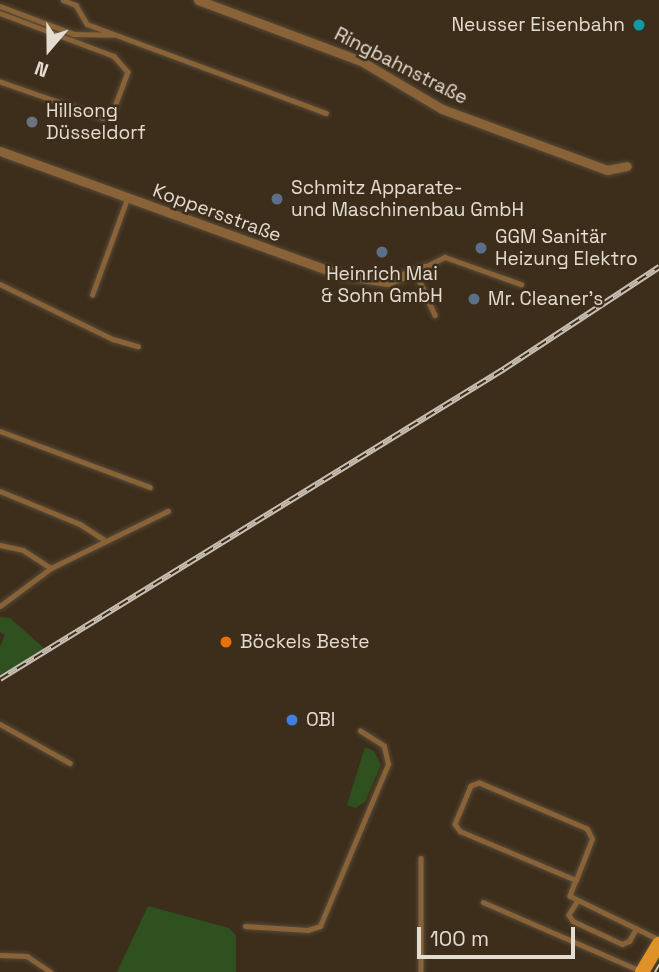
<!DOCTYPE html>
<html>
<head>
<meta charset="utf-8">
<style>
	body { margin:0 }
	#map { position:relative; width:659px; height:972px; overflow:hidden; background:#3c2e1b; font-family:"Space Grotesk",sans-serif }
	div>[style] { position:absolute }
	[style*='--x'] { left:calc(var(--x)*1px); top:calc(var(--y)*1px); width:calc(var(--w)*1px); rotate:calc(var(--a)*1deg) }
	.green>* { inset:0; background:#2f511f }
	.roads { filter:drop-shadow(0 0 2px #574a38) drop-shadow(0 0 2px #574a38) }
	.lane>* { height:4.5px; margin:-2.25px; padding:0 2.25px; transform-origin:2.25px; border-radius:2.25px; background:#896337 }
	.street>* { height:9px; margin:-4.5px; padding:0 4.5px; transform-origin:4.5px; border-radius:4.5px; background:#896337 }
	.primary>* { height:14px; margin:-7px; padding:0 7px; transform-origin:7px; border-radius:7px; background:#df9227 }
	.tram>* { height:2px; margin:-1px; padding:0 1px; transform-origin:1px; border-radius:1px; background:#c8beb2 }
	.rail>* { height:6px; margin-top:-3px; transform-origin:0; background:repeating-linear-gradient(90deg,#3c2e1b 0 10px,#c8beb2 0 20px); box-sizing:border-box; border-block:2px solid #c8beb2 }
	.dots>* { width:19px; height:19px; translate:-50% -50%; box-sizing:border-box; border:4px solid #3c2e1b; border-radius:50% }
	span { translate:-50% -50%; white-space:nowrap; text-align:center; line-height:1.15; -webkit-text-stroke:5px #3c2e1b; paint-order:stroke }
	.poi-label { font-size:19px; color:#e5dcd1 }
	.right { translate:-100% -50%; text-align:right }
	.left { translate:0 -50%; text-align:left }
	.street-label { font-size:19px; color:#e5dcd1 }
	.north { position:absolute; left:14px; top:14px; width:70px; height:70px; -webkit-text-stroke:5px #3c2e1b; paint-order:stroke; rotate:200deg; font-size:19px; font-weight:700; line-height:28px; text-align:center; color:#e5dcd1 }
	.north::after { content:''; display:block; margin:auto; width:24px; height:32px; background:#e5dcd1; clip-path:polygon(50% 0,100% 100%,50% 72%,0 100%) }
	.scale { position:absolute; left:417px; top:927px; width:158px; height:32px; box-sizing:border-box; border:4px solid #e5dcd1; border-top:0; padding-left:9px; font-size:21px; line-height:24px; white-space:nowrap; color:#e5dcd1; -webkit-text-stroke:5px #3c2e1b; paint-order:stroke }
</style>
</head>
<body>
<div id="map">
	<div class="green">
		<i style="clip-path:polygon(0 617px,10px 618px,46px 650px,0 679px,0 646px,5px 635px,0 632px)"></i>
		<i style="clip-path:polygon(365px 747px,374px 751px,381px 765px,365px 802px,355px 808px,347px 805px)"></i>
		<i style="clip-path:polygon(148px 906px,229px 928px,236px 936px,236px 972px,117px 972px)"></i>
	</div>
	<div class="roads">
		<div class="lane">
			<i style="--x:63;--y:0;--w:14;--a:21"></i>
			<i style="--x:76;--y:5;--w:22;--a:60"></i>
			<i style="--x:87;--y:24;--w:255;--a:20.4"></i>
			<i style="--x:0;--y:6;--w:79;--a:20.7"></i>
			<i style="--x:74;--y:34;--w:39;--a:1"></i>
			<i style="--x:0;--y:13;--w:122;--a:20.7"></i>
			<i style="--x:114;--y:56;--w:21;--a:49"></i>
			<i style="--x:128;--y:72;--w:43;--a:110.6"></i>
			<i style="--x:113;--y:112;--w:12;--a:149"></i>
			<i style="--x:103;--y:118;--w:109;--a:-160.7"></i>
			<i style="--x:425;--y:267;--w:22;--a:-27"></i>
			<i style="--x:445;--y:257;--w:81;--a:19.6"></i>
			<i style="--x:416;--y:273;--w:46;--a:65.7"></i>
			<i style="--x:0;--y:284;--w:126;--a:26"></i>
			<i style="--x:113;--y:339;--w:26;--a:16"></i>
			<i style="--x:92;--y:295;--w:102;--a:-70"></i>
			<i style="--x:0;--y:431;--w:160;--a:20.5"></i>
			<i style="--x:0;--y:491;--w:87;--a:22.4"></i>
			<i style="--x:80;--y:524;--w:31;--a:33"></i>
			<i style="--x:0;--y:545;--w:24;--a:12"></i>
			<i style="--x:23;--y:550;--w:33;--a:33"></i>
			<i style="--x:51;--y:568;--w:130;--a:-26"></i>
			<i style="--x:0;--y:606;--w:64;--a:-36.7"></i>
			<i style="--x:0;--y:724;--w:80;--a:29.1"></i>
			<i style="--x:421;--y:858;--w:114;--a:90"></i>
			<i style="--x:576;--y:880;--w:44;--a:-68.7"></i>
			<i style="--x:592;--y:839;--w:11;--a:-117"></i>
			<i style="--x:587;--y:829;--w:117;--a:-156.9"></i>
			<i style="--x:479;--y:783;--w:9;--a:159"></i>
			<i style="--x:471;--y:786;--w:41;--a:112.8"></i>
			<i style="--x:455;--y:824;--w:9;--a:54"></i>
			<i style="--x:460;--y:831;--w:126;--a:22.9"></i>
			<i style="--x:576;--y:880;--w:17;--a:111"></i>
			<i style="--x:570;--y:896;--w:98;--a:26"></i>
			<i style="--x:483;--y:902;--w:172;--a:23.6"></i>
			<i style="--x:577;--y:902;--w:15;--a:122"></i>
			<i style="--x:569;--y:915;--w:7;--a:56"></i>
			<i style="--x:573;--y:921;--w:54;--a:25.1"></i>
			<i style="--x:622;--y:944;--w:8;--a:-23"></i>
			<i style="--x:629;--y:941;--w:14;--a:-60"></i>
			<i style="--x:245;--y:926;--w:63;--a:3.6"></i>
			<i style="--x:308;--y:930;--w:13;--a:-18"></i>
			<i style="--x:320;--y:926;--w:176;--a:-67.2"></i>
			<i style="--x:388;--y:764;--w:18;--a:-103"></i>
			<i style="--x:384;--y:746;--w:28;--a:-148"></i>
			<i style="--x:0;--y:955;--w:27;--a:2"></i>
			<i style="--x:27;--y:956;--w:29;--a:34"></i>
		</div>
		<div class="street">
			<i style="--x:198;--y:0;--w:174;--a:20.5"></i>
			<i style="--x:361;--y:61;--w:94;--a:30.7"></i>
			<i style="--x:442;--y:109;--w:176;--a:20.3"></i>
			<i style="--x:607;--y:170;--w:20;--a:-11"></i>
			<i style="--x:0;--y:151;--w:362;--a:20"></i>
			<i style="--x:340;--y:275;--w:48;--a:8.5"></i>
			<i style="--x:387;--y:282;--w:40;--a:-21"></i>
		</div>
		<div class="primary">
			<i style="--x:642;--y:972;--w:33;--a:-59"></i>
		</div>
	</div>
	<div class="tram">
		<i style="--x:655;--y:972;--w:8;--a:-60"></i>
	</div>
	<div class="rail">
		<i style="--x:0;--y:679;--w:592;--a:-31.59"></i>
		<i style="--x:504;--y:369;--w:186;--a:-33.3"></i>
	</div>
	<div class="dots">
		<i style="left:639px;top:25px;background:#0f9aa8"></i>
		<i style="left:32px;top:122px;background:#6b7280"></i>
		<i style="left:277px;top:199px;background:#5c6f8a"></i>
		<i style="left:481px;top:248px;background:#5c6f8a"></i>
		<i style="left:382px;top:252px;background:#5c6f8a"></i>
		<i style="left:474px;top:299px;background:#5c6f8a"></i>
		<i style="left:226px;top:642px;background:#e8710a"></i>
		<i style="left:292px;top:720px;background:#3f7fe0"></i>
	</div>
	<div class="poi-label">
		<span class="right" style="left:625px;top:25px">Neusser Eisenbahn</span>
		<span class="left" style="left:46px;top:122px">Hillsong<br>Düsseldorf</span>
		<span class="left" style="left:291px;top:199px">Schmitz Apparate-<br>und Maschinenbau GmbH</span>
		<span class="left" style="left:495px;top:248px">GGM Sanitär<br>Heizung Elektro</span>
		<span style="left:382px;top:285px">Heinrich Mai<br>&amp; Sohn GmbH</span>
		<span class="left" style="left:488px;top:299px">Mr. Cleaner's</span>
		<span class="left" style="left:240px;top:642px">Böckels Beste</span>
		<span class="left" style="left:306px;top:720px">OBI</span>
	</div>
	<div class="street-label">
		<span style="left:401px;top:66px;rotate:27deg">Ringbahnstraße</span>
		<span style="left:217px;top:213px;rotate:20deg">Koppersstraße</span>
	</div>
	<div class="north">N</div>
	<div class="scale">100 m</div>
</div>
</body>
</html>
